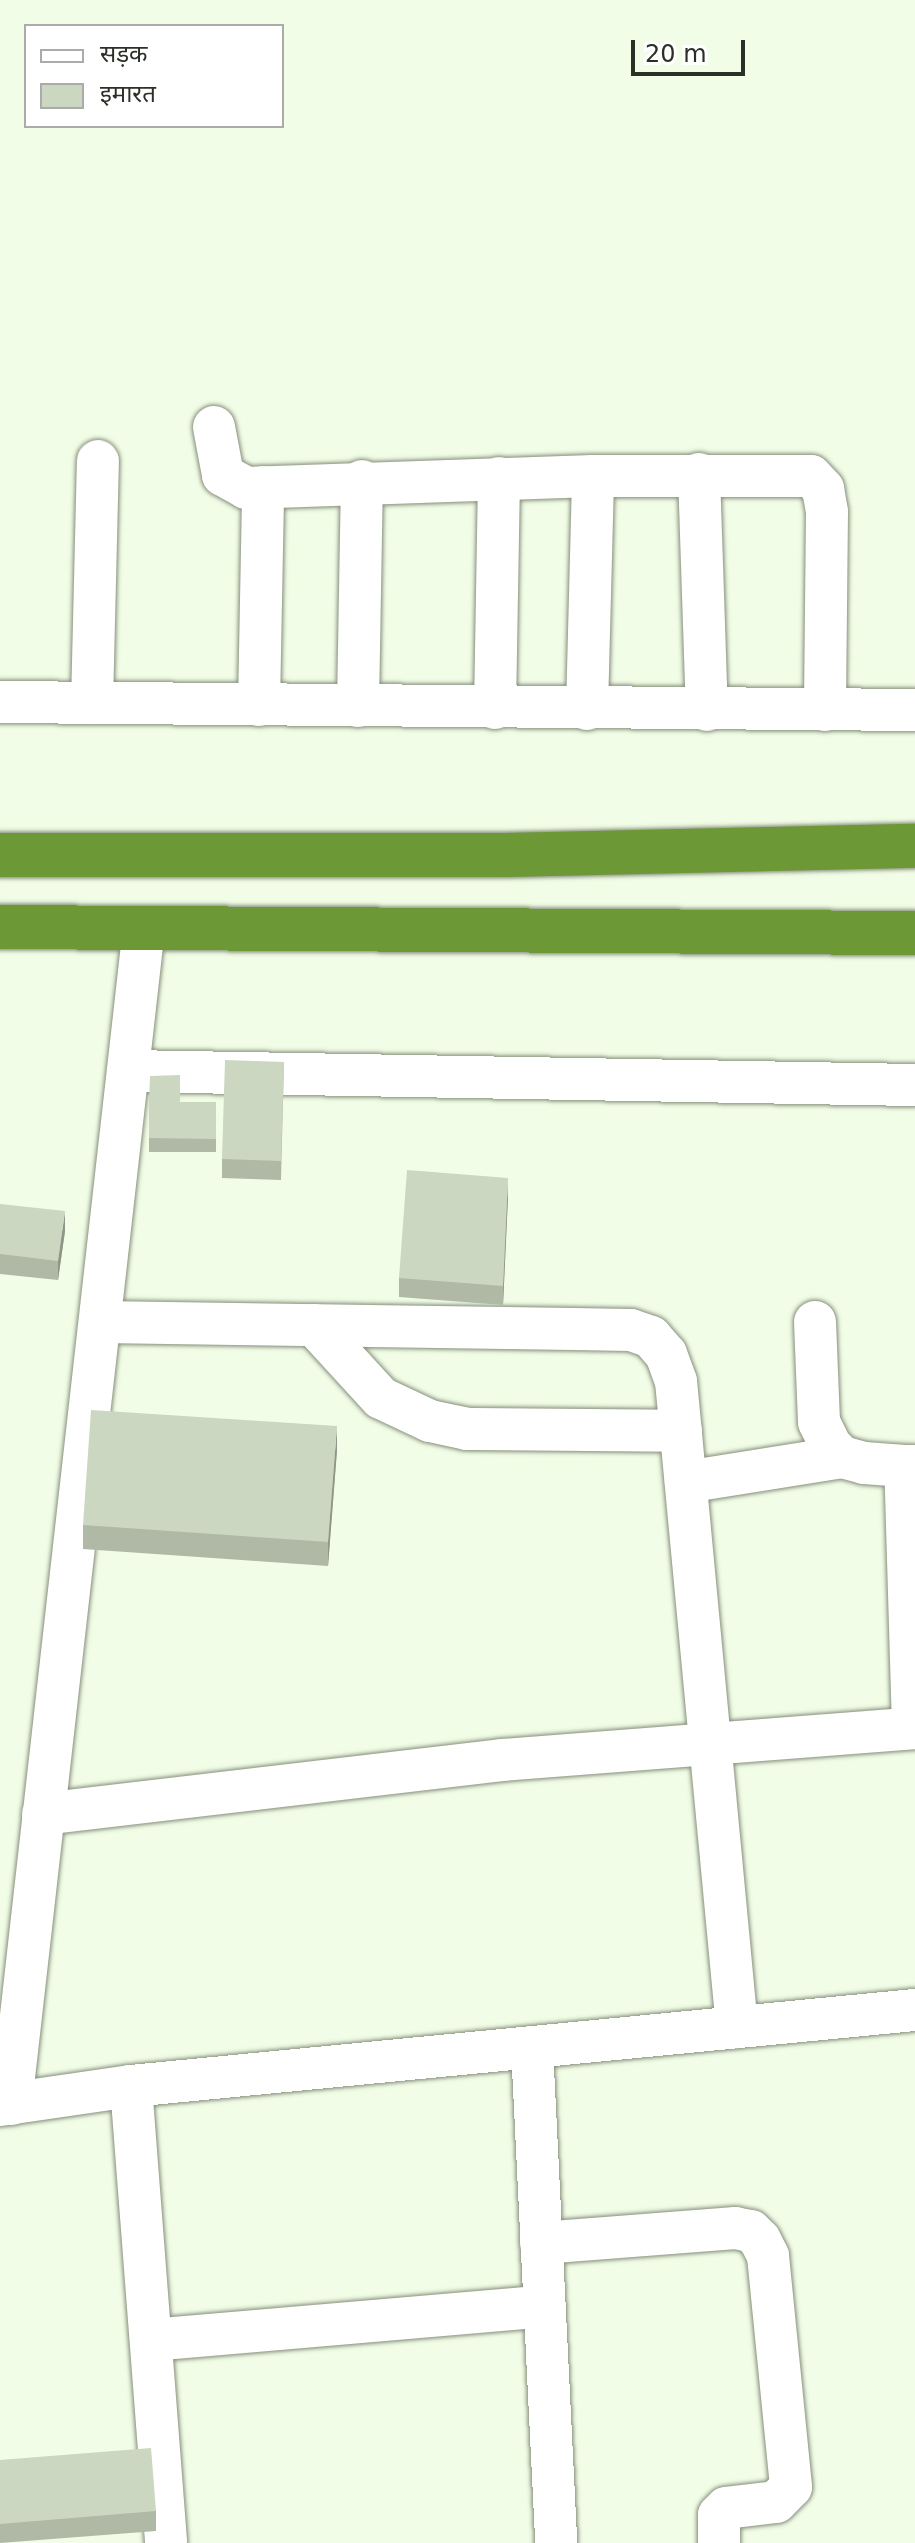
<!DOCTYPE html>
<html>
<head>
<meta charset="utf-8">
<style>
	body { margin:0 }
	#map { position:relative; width:915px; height:2543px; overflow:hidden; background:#f2fde7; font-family:"DejaVu Sans","Noto Sans Devanagari",sans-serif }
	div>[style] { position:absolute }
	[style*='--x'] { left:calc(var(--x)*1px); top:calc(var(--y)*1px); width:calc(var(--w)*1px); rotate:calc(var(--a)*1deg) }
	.roads { filter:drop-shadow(0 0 2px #858f7b) drop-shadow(0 0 2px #858f7b) }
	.minor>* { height:42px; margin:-21px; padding:0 21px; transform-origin:21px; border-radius:21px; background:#fff }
	.highway>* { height:44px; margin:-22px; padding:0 22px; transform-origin:22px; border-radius:22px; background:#6d9836 }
	.wall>* { inset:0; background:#afb9a6 }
	.shaded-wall>* { inset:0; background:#8e9687 }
	.building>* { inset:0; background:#cbd7c1 }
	span { translate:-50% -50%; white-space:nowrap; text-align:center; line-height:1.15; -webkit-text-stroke:8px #fff; paint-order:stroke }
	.legend { position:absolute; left:24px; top:24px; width:260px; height:104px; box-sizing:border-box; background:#fff; border:2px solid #aaaca9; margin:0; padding:10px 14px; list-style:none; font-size:24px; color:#2b3027 }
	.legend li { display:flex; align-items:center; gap:16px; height:40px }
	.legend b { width:40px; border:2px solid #aaaca9 }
	.scale { position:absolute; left:631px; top:40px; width:114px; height:36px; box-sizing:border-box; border:4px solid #2b3027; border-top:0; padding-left:10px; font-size:24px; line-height:28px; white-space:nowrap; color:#2b3027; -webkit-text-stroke:6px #fff; paint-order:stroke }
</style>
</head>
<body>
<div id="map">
	<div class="roads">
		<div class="minor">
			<i style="--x:214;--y:427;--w:49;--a:79.4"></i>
			<i style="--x:223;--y:475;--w:26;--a:29"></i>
			<i style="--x:246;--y:488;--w:347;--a:-2"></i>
			<i style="--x:593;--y:476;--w:218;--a:0"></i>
			<i style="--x:811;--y:476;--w:18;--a:47"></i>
			<i style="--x:823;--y:489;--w:23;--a:80"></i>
			<i style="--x:827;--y:512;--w:198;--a:90.6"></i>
			<i style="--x:699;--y:474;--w:236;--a:88.1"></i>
			<i style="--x:0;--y:702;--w:915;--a:0.5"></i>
			<i style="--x:92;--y:703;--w:242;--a:-88.6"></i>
			<i style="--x:259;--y:705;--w:218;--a:-88.9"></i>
			<i style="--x:358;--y:706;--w:225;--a:-89"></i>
			<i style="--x:495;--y:708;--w:230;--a:-89"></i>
			<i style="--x:587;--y:709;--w:233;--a:-88.5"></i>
			<i style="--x:128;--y:1071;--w:787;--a:1.02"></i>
			<i style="--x:100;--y:1322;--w:531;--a:0.86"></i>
			<i style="--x:631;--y:1330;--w:21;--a:19"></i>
			<i style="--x:651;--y:1337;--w:23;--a:49"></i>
			<i style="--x:666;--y:1354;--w:29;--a:70"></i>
			<i style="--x:676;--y:1381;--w:649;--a:84.61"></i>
			<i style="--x:815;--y:1322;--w:100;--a:87.7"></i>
			<i style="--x:819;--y:1422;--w:25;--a:64"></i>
			<i style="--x:830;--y:1445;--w:17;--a:45"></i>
			<i style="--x:842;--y:1457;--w:23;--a:15"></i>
			<i style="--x:864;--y:1463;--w:41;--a:4.2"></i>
			<i style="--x:314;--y:1325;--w:99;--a:47.5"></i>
			<i style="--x:381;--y:1398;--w:54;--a:25.1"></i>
			<i style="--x:430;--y:1421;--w:38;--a:12"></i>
			<i style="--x:467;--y:1429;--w:214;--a:0.5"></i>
			<i style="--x:686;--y:1482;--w:158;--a:-9.1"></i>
			<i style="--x:913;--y:1728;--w:262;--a:-91.7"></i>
			<i style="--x:905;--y:1466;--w:10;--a:0"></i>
			<i style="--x:43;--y:1814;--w:462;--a:-6.7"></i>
			<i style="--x:502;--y:1760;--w:414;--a:-4.4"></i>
			<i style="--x:532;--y:2047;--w:497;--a:87.2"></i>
			<i style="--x:131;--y:2086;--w:458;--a:85.6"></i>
			<i style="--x:11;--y:2104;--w:1183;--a:-83.55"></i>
			<i style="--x:0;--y:2105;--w:132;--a:-8.3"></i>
			<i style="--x:131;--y:2086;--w:788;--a:-5.54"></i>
			<i style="--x:541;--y:2243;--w:195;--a:-4.4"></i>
			<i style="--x:735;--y:2228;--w:16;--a:11"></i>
			<i style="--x:751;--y:2231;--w:13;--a:45"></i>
			<i style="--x:760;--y:2240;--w:18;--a:63"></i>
			<i style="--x:768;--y:2256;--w:232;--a:84.3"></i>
			<i style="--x:791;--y:2487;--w:21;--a:135"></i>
			<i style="--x:776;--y:2502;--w:50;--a:173.2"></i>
			<i style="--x:726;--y:2508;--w:10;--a:135"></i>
			<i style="--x:719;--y:2515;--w:28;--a:90"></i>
			<i style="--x:151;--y:2340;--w:394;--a:-4.9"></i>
		</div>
		<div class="highway">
			<i style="--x:0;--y:855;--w:506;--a:0"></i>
			<i style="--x:506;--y:855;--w:409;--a:-1.3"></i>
			<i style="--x:0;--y:927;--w:915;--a:0.38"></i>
		</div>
	</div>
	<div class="wall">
		<i style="clip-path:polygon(284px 1062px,281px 1180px,222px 1178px,222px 1159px)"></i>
		<i style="clip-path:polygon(149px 1102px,216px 1102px,216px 1152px,149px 1152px)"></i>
		<i style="clip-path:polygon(508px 1197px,503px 1305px,399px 1297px,399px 1278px)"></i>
		<i style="clip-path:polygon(0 1204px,65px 1231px,58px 1280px,0 1274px)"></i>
		<i style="clip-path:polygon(337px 1450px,328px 1566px,83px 1549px,83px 1525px)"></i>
		<i style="clip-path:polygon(0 2460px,156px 2511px,156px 2531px,0 2543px)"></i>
	</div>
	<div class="shaded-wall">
		<i style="clip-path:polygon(508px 1178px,508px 1197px,503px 1305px,503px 1286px)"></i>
		<i style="clip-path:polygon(65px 1211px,65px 1231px,58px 1280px,58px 1261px)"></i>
		<i style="clip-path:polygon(337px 1426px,337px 1450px,328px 1566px,328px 1542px)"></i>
	</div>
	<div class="building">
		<i style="clip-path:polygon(225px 1060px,284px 1062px,281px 1161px,222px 1159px)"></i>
		<i style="clip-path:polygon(180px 1075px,180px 1102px,149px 1102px,150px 1076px)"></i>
		<i style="clip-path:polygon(149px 1102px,216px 1102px,216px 1139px,149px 1138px)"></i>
		<i style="clip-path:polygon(407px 1170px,508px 1178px,503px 1286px,399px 1278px)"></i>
		<i style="clip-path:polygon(0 1204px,65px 1211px,58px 1261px,0 1254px)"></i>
		<i style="clip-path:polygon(91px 1410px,337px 1426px,328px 1542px,83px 1525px)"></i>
		<i style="clip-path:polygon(151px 2448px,156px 2511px,0 2524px,0 2460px)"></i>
	</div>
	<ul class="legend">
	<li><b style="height:10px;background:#fff"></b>सड़क</li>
	<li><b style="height:22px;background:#cbd7c1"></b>इमारत</li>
	</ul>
	<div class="scale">20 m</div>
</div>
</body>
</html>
